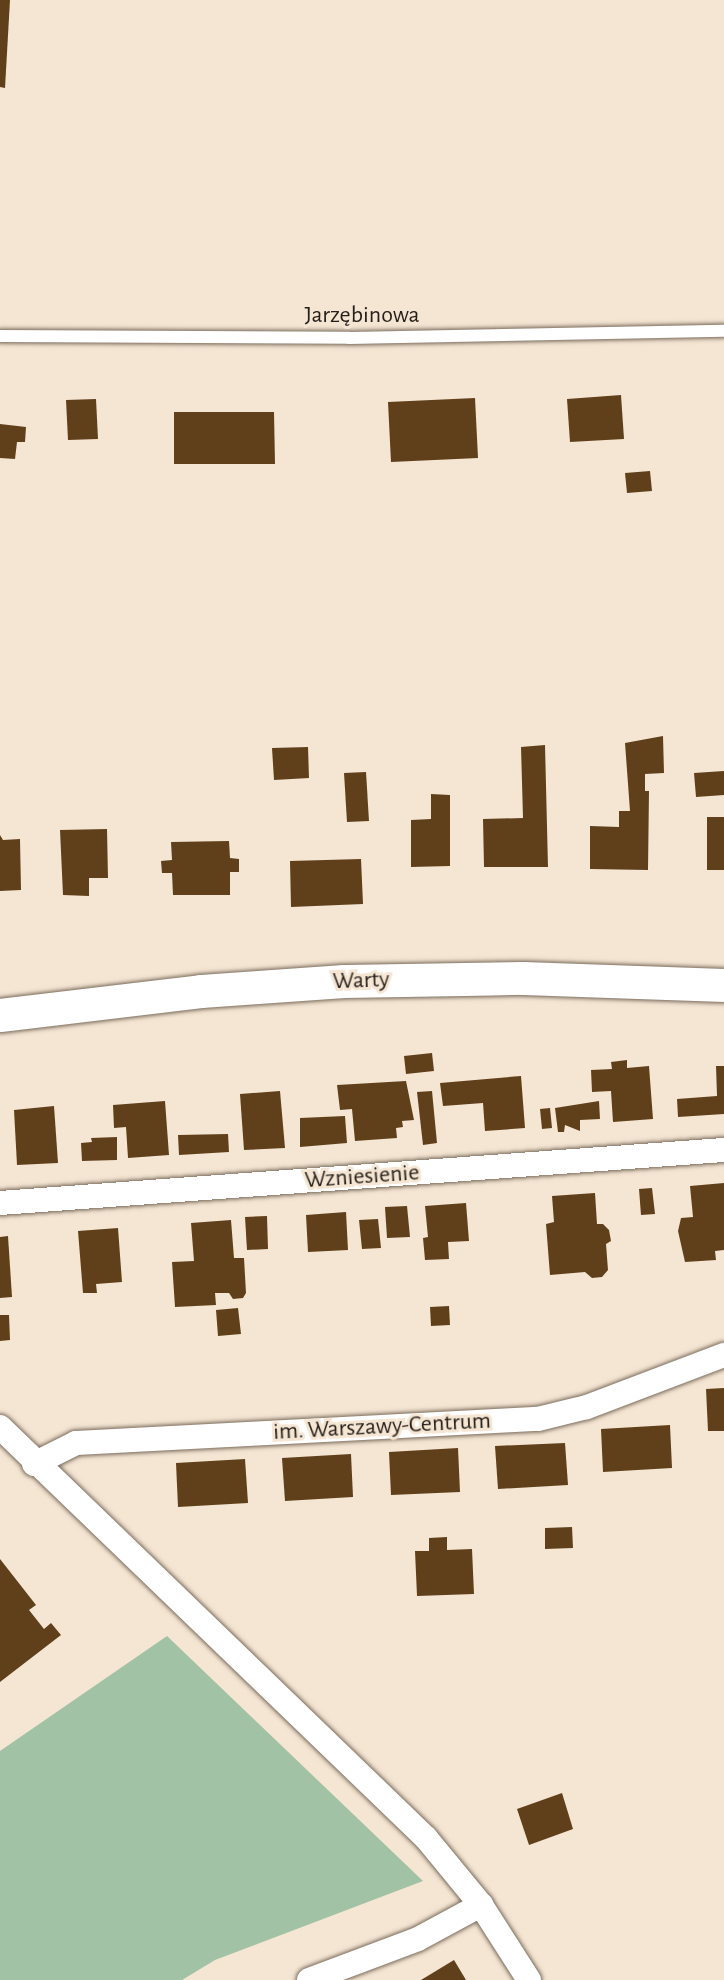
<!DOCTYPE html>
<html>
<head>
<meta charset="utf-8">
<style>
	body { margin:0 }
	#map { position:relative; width:724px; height:1980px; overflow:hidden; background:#f5e5d3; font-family:"Alegreya Sans",sans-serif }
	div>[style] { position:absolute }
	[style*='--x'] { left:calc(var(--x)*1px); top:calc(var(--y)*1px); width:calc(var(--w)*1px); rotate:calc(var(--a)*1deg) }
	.green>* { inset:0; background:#a1c2a5 }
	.building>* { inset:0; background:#60401b }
	.roads { filter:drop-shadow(0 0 2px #7a6c5c) drop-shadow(0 0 2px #7a6c5c) }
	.service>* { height:12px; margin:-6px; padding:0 6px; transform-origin:6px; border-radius:6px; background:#fff }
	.minor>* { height:24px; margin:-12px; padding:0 12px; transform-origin:12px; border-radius:12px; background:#fff }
	.secondary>* { height:33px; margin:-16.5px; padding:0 16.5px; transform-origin:16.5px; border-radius:16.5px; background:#fff }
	span { translate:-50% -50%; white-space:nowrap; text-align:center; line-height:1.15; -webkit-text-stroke:6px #f5e5d3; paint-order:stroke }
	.street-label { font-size:24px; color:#251f19 }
</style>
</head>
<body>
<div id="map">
	<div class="green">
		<i style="clip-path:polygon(167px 1636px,423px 1881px,215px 1960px,182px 1980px,0 1980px,0 1751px)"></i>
	</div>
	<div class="building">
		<i style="clip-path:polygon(0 0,10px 0,5px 88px,0 87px)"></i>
		<i style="clip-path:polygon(621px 395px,624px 439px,570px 442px,567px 399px)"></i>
		<i style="clip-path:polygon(475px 398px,478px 458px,391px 462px,388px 402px)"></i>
		<i style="clip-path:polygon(96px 399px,98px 439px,68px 440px,66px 400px)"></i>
		<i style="clip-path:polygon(174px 412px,274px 412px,275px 464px,174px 464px)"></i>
		<i style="clip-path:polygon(0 424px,26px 427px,25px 442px,17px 442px,15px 459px,0 458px)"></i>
		<i style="clip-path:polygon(650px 471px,652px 491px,627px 493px,625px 473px)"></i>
		<i style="clip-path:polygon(663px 736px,664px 773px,645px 774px,645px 791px,649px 791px,648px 870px,590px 869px,590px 826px,619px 827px,619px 811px,630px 811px,625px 743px)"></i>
		<i style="clip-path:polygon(545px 745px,548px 867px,484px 867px,483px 819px,523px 818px,521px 747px)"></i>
		<i style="clip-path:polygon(308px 747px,309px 778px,274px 780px,272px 748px)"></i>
		<i style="clip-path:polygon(724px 771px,724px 795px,696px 797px,694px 773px)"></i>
		<i style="clip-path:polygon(366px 772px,369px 821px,347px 822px,344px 773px)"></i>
		<i style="clip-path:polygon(431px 794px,450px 795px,450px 866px,411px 867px,411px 820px,431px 819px)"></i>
		<i style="clip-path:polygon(707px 817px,724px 817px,724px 870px,707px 870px)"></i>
		<i style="clip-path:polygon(107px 829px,108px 878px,89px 878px,89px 896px,63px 895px,60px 830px)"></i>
		<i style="clip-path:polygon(0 835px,3px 840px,20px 839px,21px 890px,0 891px)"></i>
		<i style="clip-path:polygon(229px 841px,230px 858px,239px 859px,239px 872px,230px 872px,230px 895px,173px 895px,172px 873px,162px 873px,161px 861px,172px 860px,171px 842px)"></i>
		<i style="clip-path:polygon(361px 859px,363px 904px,291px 907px,290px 861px)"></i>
		<i style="clip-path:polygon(432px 1053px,434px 1071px,406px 1074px,404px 1056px)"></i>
		<i style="clip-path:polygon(627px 1060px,627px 1068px,649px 1066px,653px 1119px,613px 1122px,611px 1091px,592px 1092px,591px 1070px,612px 1069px,611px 1062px)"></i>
		<i style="clip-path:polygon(716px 1066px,724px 1066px,724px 1114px,678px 1117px,677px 1099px,717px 1096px)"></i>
		<i style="clip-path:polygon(521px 1076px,525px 1128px,485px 1131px,483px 1103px,443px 1106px,440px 1083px)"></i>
		<i style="clip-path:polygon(406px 1081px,414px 1120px,402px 1121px,403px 1127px,396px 1128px,397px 1138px,355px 1141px,352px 1109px,340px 1110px,337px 1085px)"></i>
		<i style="clip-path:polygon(280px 1091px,285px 1148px,244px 1150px,240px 1094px)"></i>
		<i style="clip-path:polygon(432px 1091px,437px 1143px,423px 1145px,417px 1092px)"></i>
		<i style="clip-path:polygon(165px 1101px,169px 1155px,128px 1158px,126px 1127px,114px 1128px,113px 1105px)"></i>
		<i style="clip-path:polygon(599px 1101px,600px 1119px,580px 1120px,580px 1131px,565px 1125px,564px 1132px,558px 1132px,555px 1108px)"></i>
		<i style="clip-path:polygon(54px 1106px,58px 1163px,17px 1165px,14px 1110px)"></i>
		<i style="clip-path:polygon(550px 1108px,552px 1128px,542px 1129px,540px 1109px)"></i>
		<i style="clip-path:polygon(345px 1116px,347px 1143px,300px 1147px,300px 1118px)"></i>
		<i style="clip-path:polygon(228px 1134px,229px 1152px,179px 1155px,178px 1135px)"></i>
		<i style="clip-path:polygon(117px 1137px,117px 1160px,82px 1161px,81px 1143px,92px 1142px,91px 1138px)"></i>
		<i style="clip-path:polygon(724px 1183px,724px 1250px,715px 1251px,716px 1260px,685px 1262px,678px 1231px,681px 1218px,693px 1217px,690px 1186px)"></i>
		<i style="clip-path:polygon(652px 1188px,655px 1214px,641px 1215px,639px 1189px)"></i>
		<i style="clip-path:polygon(595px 1193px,597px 1224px,603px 1224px,609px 1230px,611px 1241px,606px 1244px,608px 1270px,602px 1277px,592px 1278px,585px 1272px,550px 1275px,546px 1224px,554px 1222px,552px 1196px)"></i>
		<i style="clip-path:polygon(466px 1203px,469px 1241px,448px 1242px,449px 1259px,425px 1260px,423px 1238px,428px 1237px,425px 1206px)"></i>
		<i style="clip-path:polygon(407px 1206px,410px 1237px,387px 1238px,385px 1207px)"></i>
		<i style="clip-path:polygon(346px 1212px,348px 1250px,308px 1252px,306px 1215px)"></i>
		<i style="clip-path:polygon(267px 1216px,268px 1249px,247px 1250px,245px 1217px)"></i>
		<i style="clip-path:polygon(378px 1219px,381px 1248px,362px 1249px,359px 1220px)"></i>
		<i style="clip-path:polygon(231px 1220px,234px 1258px,244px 1258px,246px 1293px,243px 1298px,233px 1299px,229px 1293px,215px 1293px,216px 1305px,175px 1307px,172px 1262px,194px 1261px,191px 1223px)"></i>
		<i style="clip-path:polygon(118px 1228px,122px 1282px,96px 1284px,97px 1293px,83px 1293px,78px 1231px)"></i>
		<i style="clip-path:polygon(8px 1236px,12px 1297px,0 1298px,0 1237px)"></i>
		<i style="clip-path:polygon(449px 1306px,450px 1325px,431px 1326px,430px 1307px)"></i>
		<i style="clip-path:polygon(238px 1308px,241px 1334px,218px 1336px,216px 1310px)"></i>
		<i style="clip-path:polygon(0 1315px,9px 1315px,10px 1340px,0 1341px)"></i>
		<i style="clip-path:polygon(724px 1388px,724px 1431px,708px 1431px,706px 1389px)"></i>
		<i style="clip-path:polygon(670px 1425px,672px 1468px,603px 1472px,601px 1429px)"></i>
		<i style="clip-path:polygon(565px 1443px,568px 1485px,498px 1489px,495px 1446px)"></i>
		<i style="clip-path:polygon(458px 1448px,460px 1492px,391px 1495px,389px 1452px)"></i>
		<i style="clip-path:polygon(351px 1454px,353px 1497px,285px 1501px,282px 1458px)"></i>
		<i style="clip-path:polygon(245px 1459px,248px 1503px,178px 1507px,176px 1463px)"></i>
		<i style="clip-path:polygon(572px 1527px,573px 1548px,545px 1549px,545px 1528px)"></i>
		<i style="clip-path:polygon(447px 1537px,447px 1550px,472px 1549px,474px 1594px,417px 1596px,415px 1551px,429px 1551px,429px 1538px)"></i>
		<i style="clip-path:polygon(0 1559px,36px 1605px,29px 1610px,44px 1629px,51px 1623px,61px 1635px,0 1682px)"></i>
		<i style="clip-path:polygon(562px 1793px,573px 1829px,529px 1845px,517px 1809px)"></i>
		<i style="clip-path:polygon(454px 1960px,466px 1980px,421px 1980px)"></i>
	</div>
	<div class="roads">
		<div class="service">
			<i style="--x:0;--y:336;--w:349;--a:0.3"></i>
			<i style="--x:349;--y:338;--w:375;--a:-1.1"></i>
		</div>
		<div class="minor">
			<i style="--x:0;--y:1203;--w:726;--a:-4.19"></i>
			<i style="--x:0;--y:1427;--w:592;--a:43.97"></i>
			<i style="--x:426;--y:1838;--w:87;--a:50.6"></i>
			<i style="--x:481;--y:1905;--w:89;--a:57.4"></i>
			<i style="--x:34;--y:1464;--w:47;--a:-26.6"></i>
			<i style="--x:76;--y:1443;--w:463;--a:-3"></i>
			<i style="--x:538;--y:1419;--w:50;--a:-13.8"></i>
			<i style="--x:587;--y:1407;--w:147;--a:-20.8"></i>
			<i style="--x:309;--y:1980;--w:116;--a:-20.6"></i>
			<i style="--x:418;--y:1939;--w:72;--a:-28.4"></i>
		</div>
		<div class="secondary">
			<i style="--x:0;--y:1015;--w:202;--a:-6.8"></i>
			<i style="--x:201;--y:991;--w:143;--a:-4"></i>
			<i style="--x:344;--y:981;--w:179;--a:-1"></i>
			<i style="--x:523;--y:978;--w:201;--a:2"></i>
		</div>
	</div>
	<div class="street-label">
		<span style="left:362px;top:316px">Jarzębinowa</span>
		<span style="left:361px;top:981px;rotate:-2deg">Warty</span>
		<span style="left:362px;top:1177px;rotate:-4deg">Wzniesienie</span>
		<span style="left:382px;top:1427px;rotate:-3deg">im. Warszawy-Centrum</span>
	</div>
</div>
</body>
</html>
